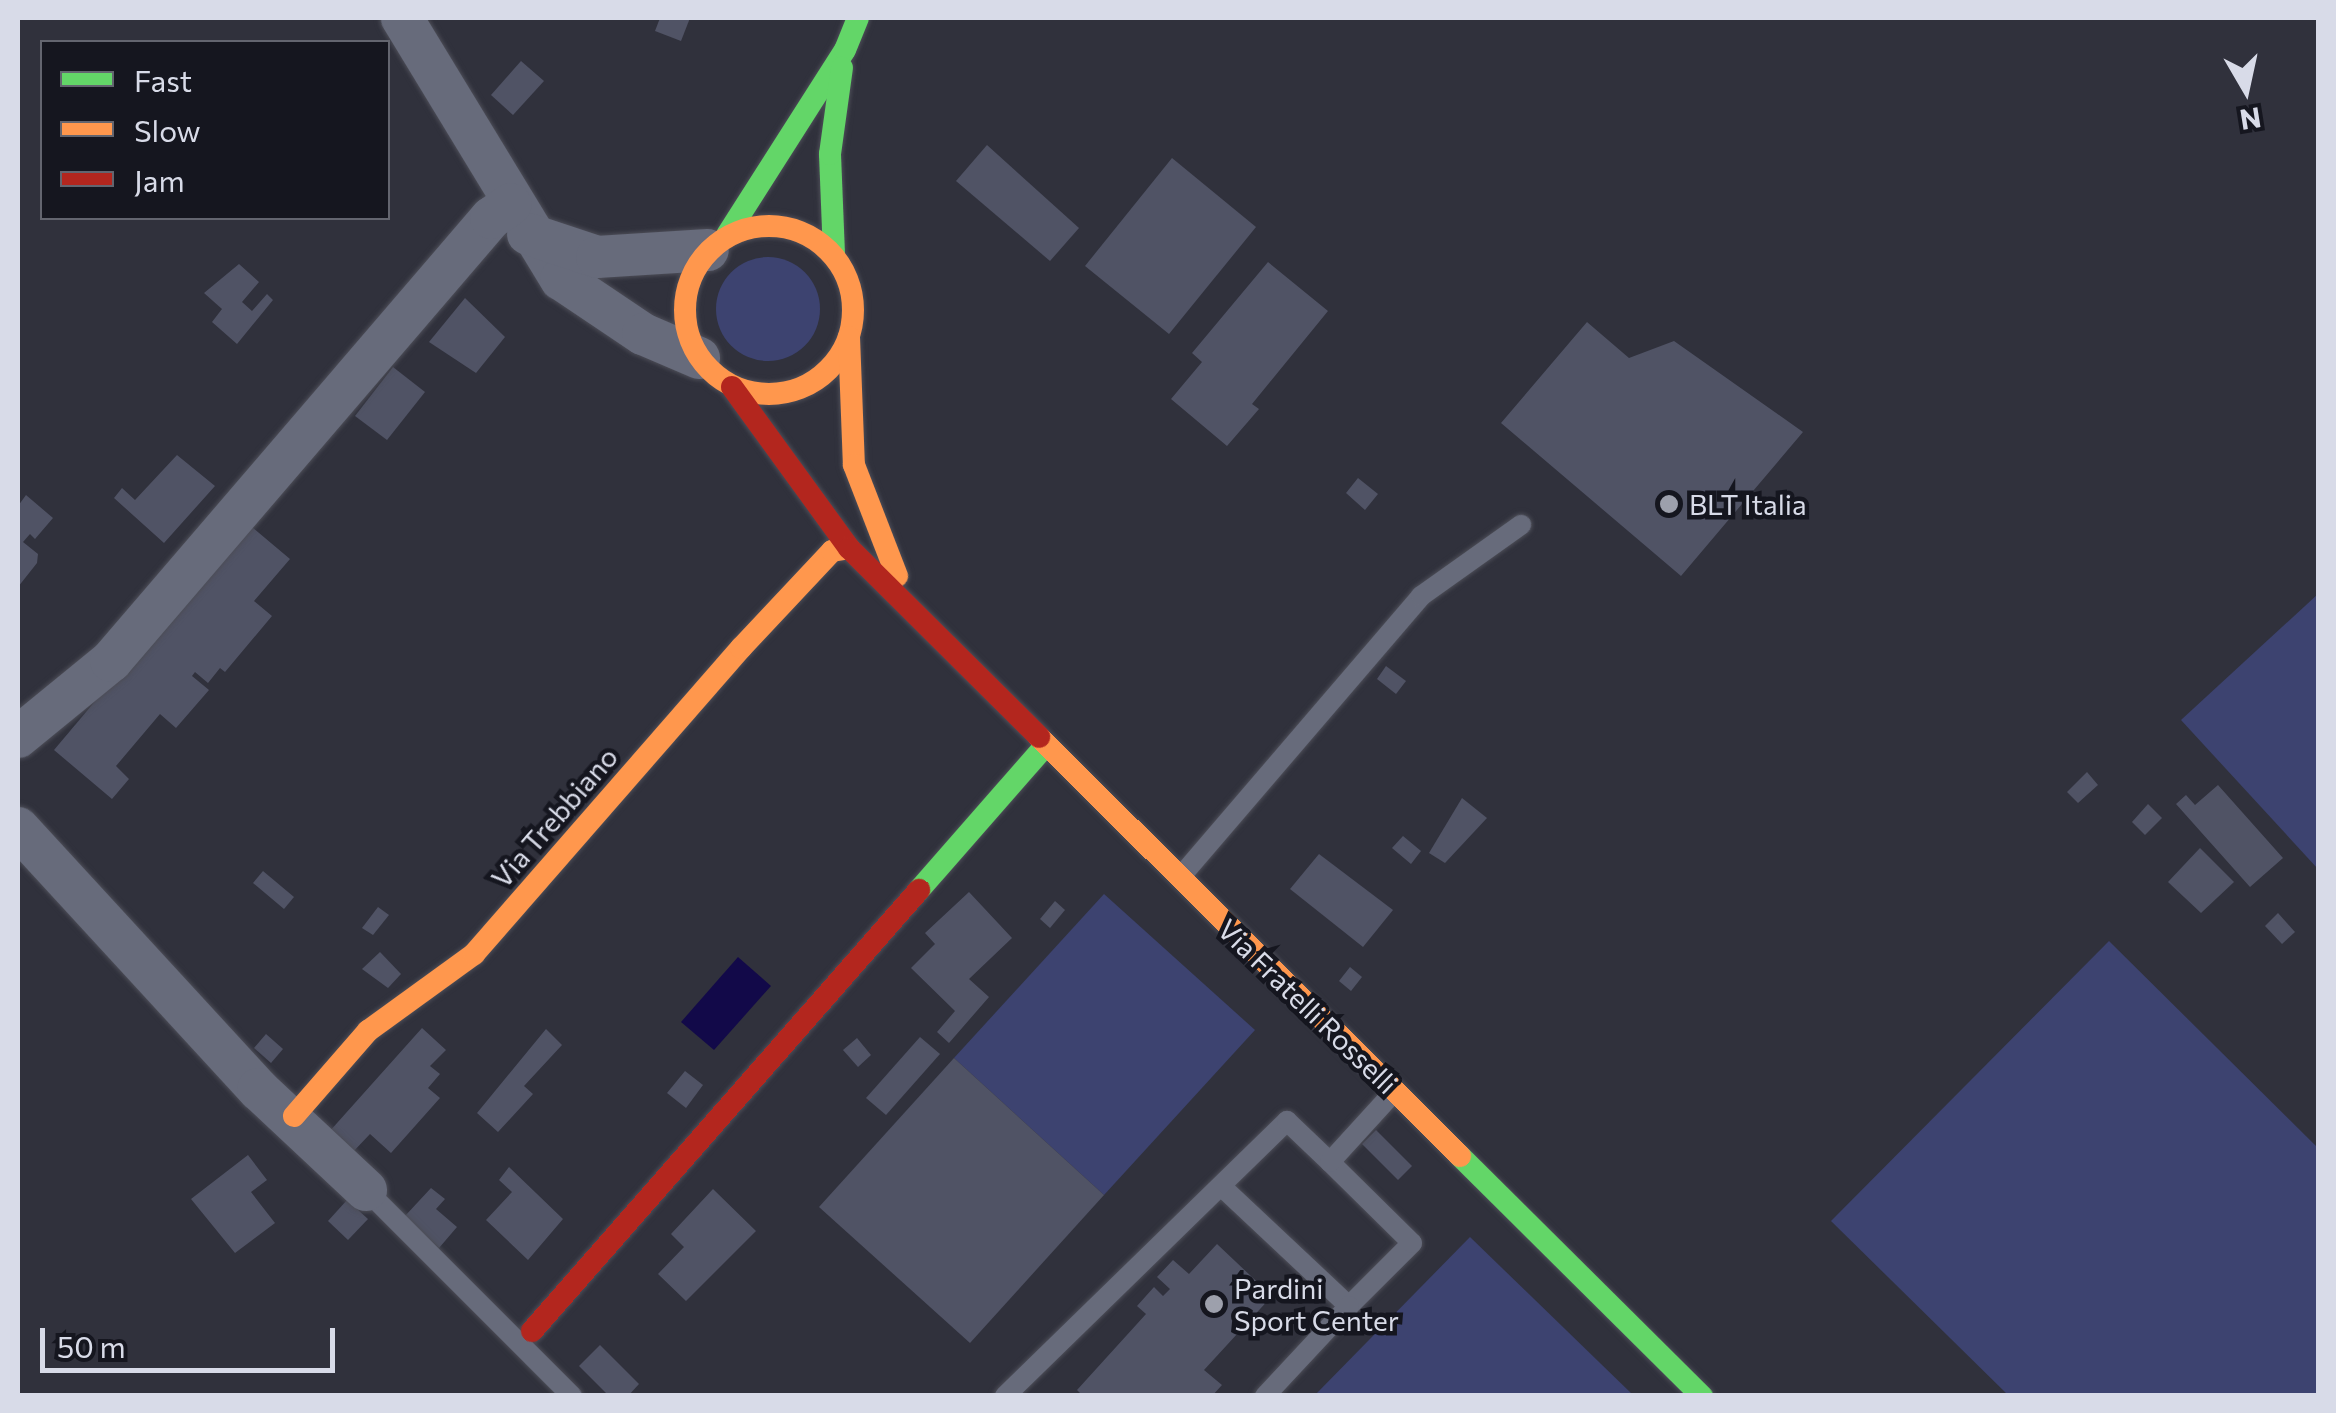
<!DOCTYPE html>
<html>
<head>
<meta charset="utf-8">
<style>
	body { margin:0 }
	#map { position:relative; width:2336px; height:1413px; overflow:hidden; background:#30313c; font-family:Commissioner,sans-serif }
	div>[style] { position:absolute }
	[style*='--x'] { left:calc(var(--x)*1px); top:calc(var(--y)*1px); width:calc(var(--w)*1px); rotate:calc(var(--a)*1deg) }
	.green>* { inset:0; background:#3d4370 }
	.round { border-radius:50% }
	.water>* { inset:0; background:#120949 }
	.building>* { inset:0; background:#505365 }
	.roads { filter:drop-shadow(0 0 2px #4c4d57) drop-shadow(0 0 2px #4c4d57) }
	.lane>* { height:20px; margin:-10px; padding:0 10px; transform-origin:10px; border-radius:10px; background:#676b7b }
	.street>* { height:42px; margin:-21px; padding:0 21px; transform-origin:21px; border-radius:21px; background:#676b7b }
	.fast>* { height:22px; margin:-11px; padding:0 11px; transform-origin:11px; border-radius:11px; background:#63d668 }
	.slow>* { height:22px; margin:-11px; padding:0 11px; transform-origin:11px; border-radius:11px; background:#ff974d }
	.slow>.ring { margin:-11px; padding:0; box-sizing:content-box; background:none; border:22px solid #ff974d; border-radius:50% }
	.jam>* { height:22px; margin:-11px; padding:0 11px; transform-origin:11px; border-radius:11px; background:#b3261e }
	.dots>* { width:28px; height:28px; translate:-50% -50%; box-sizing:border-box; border:5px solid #15161f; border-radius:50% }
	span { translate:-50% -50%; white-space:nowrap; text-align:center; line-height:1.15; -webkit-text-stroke:9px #15161f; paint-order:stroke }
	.poi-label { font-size:28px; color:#d8dbe8 }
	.left { translate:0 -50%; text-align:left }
	.street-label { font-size:28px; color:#d8dbe8 }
	.frame { position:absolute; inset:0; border:20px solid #d8dbe8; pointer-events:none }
	.legend { position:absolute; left:40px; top:40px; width:350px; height:180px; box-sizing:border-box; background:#15161f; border:2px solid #63656f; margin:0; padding:12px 18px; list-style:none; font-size:30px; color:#d8dbe8 }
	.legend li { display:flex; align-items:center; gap:20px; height:50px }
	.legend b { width:50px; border:2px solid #63656f }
	.north { position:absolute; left:2196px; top:40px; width:100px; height:100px; -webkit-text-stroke:8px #15161f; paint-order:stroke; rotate:171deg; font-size:28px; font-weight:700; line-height:40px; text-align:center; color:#d8dbe8 }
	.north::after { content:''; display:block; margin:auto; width:35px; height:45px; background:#d8dbe8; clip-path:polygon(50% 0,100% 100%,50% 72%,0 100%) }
	.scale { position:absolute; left:40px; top:1328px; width:295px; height:45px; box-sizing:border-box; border:5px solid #d8dbe8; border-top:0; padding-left:12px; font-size:30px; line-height:35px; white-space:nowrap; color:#d8dbe8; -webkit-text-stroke:8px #15161f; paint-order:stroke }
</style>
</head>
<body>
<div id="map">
	<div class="green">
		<i class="round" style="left:716px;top:257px;width:104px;height:104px"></i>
		<i style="clip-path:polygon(2318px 594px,2318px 869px,2181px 720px)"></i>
		<i style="clip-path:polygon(1104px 894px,1255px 1030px,1104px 1195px,954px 1058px)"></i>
		<i style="clip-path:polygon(2109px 941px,2318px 1148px,2318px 1395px,2008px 1395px,1831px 1221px)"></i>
		<i style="clip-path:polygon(1470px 1237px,1633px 1395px,1315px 1395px)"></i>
	</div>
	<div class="water">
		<i style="clip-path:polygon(738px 957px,771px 986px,714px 1050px,681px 1022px)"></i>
	</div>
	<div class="building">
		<i style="clip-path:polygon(660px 18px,690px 18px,681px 41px,655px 31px)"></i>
		<i style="clip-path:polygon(521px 61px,544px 81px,513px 115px,491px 95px)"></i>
		<i style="clip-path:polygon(987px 145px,1079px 228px,1050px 261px,956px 181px)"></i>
		<i style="clip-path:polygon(1172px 158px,1256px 227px,1169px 334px,1085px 266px)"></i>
		<i style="clip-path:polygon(1268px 262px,1328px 311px,1252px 404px,1259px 409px,1227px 446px,1171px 399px,1202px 362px,1192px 353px)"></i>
		<i style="clip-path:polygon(239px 264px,259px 282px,242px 302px,252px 311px,267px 294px,273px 300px,237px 344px,212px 322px,222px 309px,204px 293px)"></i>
		<i style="clip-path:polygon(465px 298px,505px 337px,476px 373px,429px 342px)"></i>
		<i style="clip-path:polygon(1587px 322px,1629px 358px,1674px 341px,1803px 432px,1681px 576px,1501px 423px)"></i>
		<i style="clip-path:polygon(393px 367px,425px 392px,387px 440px,355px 416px)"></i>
		<i style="clip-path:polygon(177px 455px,215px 486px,164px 543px,114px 498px,122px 488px,135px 500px)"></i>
		<i style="clip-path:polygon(1358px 478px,1378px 494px,1365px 510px,1346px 493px)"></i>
		<i style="clip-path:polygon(26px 495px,53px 518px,35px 539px,30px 534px,23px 542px,38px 554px,37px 563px,18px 587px,18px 506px)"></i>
		<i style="clip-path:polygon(246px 522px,290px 559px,254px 601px,272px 616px,225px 672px,220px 668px,208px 683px,195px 672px,192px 676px,209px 690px,176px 728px,160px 714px,116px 766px,129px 779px,112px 799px,54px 750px)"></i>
		<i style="clip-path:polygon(1386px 666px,1406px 681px,1396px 694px,1377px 679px)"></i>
		<i style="clip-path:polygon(2087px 772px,2098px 785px,2078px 803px,2067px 792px)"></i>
		<i style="clip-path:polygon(2218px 785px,2283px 858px,2250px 887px,2176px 804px,2186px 795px,2195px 805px)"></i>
		<i style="clip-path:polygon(1462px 798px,1487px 818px,1445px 863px,1429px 853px)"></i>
		<i style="clip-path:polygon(2148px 804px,2162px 818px,2145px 835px,2132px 822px)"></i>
		<i style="clip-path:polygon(1403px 836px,1421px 851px,1411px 864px,1392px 848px)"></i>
		<i style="clip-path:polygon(2200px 848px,2234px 882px,2201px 913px,2168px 882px)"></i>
		<i style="clip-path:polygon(1319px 854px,1393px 910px,1363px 947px,1290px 889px)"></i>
		<i style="clip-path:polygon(263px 871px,294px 897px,284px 909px,253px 883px)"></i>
		<i style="clip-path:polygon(969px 892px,1012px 938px,969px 979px,989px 997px,949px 1043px,937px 1032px,955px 1011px,911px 968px,935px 944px,925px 933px)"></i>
		<i style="clip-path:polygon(1055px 901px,1065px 910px,1050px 928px,1040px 919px)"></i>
		<i style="clip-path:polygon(378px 907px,389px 915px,373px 935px,362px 928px)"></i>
		<i style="clip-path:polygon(2278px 913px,2295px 932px,2282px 944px,2265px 926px)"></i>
		<i style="clip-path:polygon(380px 952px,401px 974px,388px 988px,362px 969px)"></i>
		<i style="clip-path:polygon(1350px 967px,1362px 977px,1351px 991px,1339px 981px)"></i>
		<i style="clip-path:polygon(422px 1028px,446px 1050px,430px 1066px,440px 1074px,428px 1088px,440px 1098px,391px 1153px,370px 1134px,352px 1153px,329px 1132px)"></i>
		<i style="clip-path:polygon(546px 1029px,562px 1045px,524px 1086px,533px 1094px,498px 1132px,477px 1113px)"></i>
		<i style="clip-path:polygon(266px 1034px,283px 1049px,271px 1063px,254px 1048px)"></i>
		<i style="clip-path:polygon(920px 1037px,940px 1054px,886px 1115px,866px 1098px)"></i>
		<i style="clip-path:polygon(857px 1038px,871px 1055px,858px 1067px,843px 1050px)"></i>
		<i style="clip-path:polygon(954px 1058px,1104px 1195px,970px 1343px,819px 1207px)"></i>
		<i style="clip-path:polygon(685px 1071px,703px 1085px,686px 1108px,667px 1093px)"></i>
		<i style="clip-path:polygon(1376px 1130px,1412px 1166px,1398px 1180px,1362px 1144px)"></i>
		<i style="clip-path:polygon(248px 1155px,267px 1180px,251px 1192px,275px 1223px,235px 1253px,191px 1199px)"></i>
		<i style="clip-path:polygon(509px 1167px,563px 1219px,528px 1260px,486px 1220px,512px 1192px,499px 1180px)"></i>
		<i style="clip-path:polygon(431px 1188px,445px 1199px,436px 1209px,457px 1227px,439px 1248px,405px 1216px)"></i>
		<i style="clip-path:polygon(713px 1189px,756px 1231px,686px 1301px,658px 1274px,684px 1247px,671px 1234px)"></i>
		<i style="clip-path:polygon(347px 1200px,368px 1219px,348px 1240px,328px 1221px)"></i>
		<i style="clip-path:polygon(1217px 1244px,1272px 1296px,1204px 1370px,1222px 1385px,1212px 1396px,1083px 1396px,1077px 1390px,1146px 1314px,1137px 1306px,1154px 1287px,1163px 1296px,1170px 1289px,1157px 1277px,1173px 1260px,1189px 1274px)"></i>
		<i style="clip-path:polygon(600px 1345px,639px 1384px,628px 1396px,609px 1396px,579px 1366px)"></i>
	</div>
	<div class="roads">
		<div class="lane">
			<i style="--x:1183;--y:874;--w:366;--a:-49.4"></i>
			<i style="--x:1421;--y:596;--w:123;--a:-35.4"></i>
			<i style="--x:1221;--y:1186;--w:175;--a:43.2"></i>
			<i style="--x:1349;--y:1306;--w:89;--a:-45"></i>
			<i style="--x:1412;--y:1243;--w:115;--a:-135.4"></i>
			<i style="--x:366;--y:1190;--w:291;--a:45"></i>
			<i style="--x:1005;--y:1396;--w:394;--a:-44.3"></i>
			<i style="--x:1287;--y:1121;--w:59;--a:43.6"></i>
			<i style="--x:1330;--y:1162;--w:95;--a:-47.6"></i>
			<i style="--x:1265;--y:1396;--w:123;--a:-47"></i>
		</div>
		<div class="street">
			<i style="--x:402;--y:18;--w:306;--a:58.7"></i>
			<i style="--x:561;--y:279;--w:99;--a:33.9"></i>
			<i style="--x:643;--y:334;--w:61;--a:23.2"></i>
			<i style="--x:528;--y:234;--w:73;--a:18.4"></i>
			<i style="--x:597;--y:257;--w:111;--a:-3.6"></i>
			<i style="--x:18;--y:737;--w:120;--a:-39.3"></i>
			<i style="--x:111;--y:661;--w:584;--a:-49.38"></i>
			<i style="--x:491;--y:218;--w:24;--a:-35"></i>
			<i style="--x:18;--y:828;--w:355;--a:47.4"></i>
			<i style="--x:258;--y:1089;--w:148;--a:43.1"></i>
		</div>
		<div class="fast">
			<i style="--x:727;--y:235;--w:219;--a:-57.5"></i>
			<i style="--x:845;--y:50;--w:35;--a:-68"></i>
			<i style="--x:834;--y:254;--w:100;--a:-92.3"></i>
			<i style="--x:830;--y:154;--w:87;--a:-82.1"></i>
			<i style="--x:919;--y:890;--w:190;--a:-48.8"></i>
			<i style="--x:1460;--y:1156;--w:341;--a:44.8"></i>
		</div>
		<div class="slow">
			<i class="ring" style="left:685px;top:226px;width:146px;height:146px"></i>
			<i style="--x:849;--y:337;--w:128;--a:87.8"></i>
			<i style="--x:854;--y:465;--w:119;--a:68.8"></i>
			<i style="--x:1039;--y:737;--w:594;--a:44.86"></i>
			<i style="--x:294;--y:1116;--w:113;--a:-49"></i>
			<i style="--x:368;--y:1031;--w:131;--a:-36"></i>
			<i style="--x:474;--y:954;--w:406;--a:-48.9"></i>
			<i style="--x:741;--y:648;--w:133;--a:-46.8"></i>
			<i style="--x:832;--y:551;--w:17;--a:-10"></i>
		</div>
		<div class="jam">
			<i style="--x:732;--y:387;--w:199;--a:54"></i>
			<i style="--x:849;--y:548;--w:268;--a:44.8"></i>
			<i style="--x:532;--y:1331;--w:587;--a:-48.73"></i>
		</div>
	</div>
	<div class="dots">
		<i style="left:1669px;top:504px;background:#9da0ac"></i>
		<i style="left:1214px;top:1304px;background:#9da0ac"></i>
	</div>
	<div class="poi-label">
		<span class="left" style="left:1689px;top:504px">BLT Italia</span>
		<span class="left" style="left:1234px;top:1304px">Pardini<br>Sport Center</span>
	</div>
	<div class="street-label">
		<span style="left:554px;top:817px;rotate:-49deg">Via Trebbiano</span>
		<span style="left:1308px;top:1006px;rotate:44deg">Via Fratelli Rosselli</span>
	</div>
	<div class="frame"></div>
	<ul class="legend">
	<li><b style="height:12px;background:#63d668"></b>Fast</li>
	<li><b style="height:12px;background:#ff974d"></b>Slow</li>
	<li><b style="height:12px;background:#b3261e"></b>Jam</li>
	</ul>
	<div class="north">N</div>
	<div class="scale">50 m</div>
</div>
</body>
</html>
